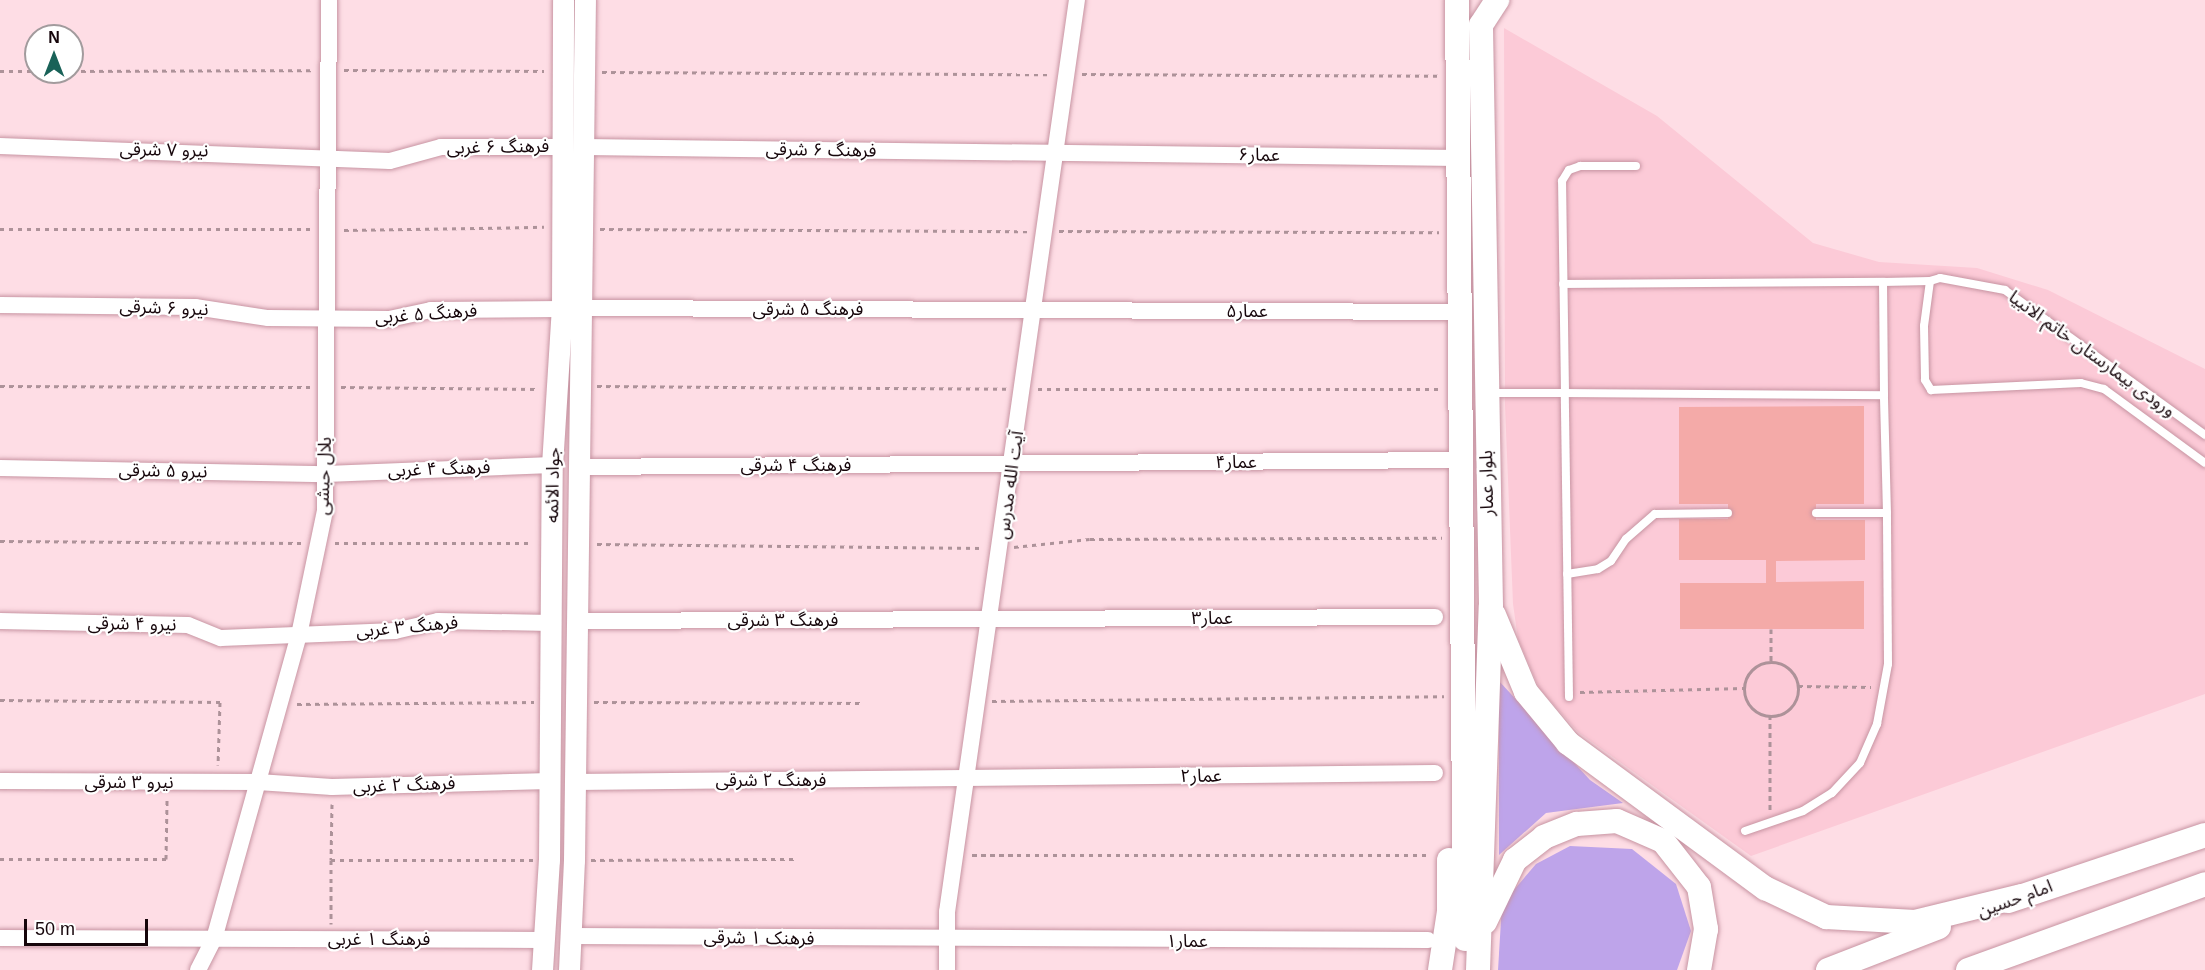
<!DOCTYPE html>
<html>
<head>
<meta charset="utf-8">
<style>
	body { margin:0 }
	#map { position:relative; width:2205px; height:970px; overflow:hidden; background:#fedde5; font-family:Arial,"Noto Sans Arabic",sans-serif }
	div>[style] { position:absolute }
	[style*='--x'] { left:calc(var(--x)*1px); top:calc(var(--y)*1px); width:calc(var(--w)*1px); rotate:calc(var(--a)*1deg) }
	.built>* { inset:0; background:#fccad7 }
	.green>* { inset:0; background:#bea4ea }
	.building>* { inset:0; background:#f4aaa8 }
	.path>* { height:3px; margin-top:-1.5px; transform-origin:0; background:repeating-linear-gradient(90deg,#ad9299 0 4.5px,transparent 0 9px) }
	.path>.ring { margin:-1.5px; padding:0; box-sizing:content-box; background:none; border:3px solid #ad9299; border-radius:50% }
	.roads { filter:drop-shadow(0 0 2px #c794a2) drop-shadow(0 0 2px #c794a2) }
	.service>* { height:8px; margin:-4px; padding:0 4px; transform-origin:4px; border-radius:4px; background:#fff }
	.minor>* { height:16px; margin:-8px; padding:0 8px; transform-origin:8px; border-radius:8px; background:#fff }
	.tertiary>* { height:21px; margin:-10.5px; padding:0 10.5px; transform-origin:10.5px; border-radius:10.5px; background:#fff }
	.secondary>* { height:24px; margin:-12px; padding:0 12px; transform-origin:12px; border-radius:12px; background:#fff }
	span { translate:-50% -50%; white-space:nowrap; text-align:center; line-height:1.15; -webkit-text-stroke:4.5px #fff; paint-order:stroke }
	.street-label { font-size:18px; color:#16060b }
	.north { position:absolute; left:24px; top:24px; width:60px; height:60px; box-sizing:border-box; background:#fff; border:2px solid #a29b9d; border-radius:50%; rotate:0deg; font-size:16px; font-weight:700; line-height:24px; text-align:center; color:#16060b }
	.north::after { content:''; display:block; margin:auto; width:21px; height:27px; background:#196258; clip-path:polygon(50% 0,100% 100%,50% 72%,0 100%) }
	.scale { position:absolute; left:24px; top:919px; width:124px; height:27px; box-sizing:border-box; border:3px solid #16060b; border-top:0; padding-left:8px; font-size:18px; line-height:21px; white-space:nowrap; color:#16060b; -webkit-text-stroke:4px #fff; paint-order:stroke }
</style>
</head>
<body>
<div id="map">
	<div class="built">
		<i style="clip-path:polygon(1504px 28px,1657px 116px,1813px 243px,1879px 262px,1977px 268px,2048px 290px,2205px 369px,2205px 694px,1751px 856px,1578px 732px,1539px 688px,1518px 639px,1513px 604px,1505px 405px)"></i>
	</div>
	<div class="green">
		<i style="clip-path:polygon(1499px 681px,1590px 780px,1623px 803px,1546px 813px,1499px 855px)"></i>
		<i style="clip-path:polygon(1570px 846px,1632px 849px,1676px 884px,1691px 931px,1677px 970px,1498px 970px,1502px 904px,1536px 864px)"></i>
	</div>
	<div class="building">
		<i style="clip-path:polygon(1864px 406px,1864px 504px,1816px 504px,1816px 520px,1865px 520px,1865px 560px,1776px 561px,1776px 582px,1864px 581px,1864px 629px,1680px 629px,1680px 583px,1766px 583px,1766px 560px,1679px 560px,1679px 519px,1728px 519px,1728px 504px,1679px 504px,1679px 407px)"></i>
	</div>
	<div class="path">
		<i style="--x:344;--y:70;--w:200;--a:0.3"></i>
		<i style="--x:0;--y:71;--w:36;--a:0"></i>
		<i style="--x:72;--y:71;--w:241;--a:-0.2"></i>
		<i style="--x:602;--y:72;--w:449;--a:0.3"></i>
		<i style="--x:1082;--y:74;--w:356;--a:0.3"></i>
		<i style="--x:0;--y:229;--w:310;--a:0"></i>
		<i style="--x:600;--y:229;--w:428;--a:0.3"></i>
		<i style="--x:344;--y:230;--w:200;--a:-0.9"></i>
		<i style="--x:1059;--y:231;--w:380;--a:0.2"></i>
		<i style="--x:0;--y:386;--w:310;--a:0.2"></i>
		<i style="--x:597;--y:386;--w:410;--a:0.4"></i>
		<i style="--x:341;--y:387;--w:197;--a:0.6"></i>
		<i style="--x:1038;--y:389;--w:404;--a:0"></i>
		<i style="--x:0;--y:541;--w:301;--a:0.4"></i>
		<i style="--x:335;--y:543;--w:197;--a:0"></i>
		<i style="--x:597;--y:544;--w:386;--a:0.6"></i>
		<i style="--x:1014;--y:547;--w:76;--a:-6"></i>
		<i style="--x:1090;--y:539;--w:352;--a:-0.2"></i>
		<i style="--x:1771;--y:629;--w:32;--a:90"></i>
		<i class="ring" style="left:1744px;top:662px;width:51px;height:51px"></i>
		<i style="--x:1798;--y:686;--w:73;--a:0.8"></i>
		<i style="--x:1580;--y:692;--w:164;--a:-1.4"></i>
		<i style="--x:0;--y:700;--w:220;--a:0.5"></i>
		<i style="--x:220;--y:702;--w:63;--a:91.8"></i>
		<i style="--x:992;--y:701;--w:452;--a:-0.6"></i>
		<i style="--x:594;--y:702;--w:266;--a:0.2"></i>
		<i style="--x:297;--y:704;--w:237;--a:-0.5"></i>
		<i style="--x:1770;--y:715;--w:95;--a:90"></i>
		<i style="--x:332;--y:804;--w:56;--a:91"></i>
		<i style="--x:331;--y:860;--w:202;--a:0"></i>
		<i style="--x:972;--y:855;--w:458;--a:0"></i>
		<i style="--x:0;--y:859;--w:166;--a:0"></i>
		<i style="--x:166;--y:859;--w:60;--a:-89"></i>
		<i style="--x:331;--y:860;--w:64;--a:90"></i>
		<i style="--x:591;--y:860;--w:205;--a:-0.3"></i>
	</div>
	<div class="roads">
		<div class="service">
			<i style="--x:1563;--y:284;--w:320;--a:-0.4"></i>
			<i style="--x:1490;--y:393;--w:75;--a:0"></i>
			<i style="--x:1565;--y:393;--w:212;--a:-90.8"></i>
			<i style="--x:1562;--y:181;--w:13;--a:-58"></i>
			<i style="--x:1569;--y:170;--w:12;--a:-20"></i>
			<i style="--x:1580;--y:166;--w:56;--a:0"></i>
			<i style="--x:2205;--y:435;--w:247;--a:-144.1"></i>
			<i style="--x:2005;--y:290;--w:66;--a:-169.5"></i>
			<i style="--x:1940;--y:278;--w:10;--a:163"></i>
			<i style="--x:1930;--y:281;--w:45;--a:97.6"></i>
			<i style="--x:1924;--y:326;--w:54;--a:88.9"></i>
			<i style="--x:1925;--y:380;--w:12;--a:59"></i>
			<i style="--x:1931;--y:390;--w:150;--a:-2.7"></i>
			<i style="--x:2081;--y:383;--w:24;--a:15"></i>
			<i style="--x:2104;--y:389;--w:125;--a:36.2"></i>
			<i style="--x:1816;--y:513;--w:71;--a:0"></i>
			<i style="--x:1887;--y:513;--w:118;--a:-91.5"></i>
			<i style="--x:1567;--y:574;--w:31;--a:-9"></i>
			<i style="--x:1598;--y:569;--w:15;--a:-32"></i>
			<i style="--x:1611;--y:561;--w:27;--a:-56"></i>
			<i style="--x:1626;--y:539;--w:38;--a:-41"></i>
			<i style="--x:1655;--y:514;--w:73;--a:-0.8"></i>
			<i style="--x:1569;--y:697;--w:304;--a:-90.8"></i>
			<i style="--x:1565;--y:393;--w:319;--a:0.4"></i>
			<i style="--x:1884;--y:395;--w:113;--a:-90.5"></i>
			<i style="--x:1883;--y:282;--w:47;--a:-1.2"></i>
			<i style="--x:1745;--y:831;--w:61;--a:-19"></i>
			<i style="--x:1803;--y:811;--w:34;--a:-32"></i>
			<i style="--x:1832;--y:793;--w:41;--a:-47"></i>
			<i style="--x:1860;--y:763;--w:43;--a:-66.4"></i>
			<i style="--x:1877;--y:724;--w:61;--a:-79.6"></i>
			<i style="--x:1888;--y:664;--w:151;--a:-90.4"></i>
		</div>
		<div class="minor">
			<i style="--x:0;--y:146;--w:390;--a:2.2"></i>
			<i style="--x:390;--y:161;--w:53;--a:-15.4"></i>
			<i style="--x:441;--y:147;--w:122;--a:0"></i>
			<i style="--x:584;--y:147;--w:874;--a:0.72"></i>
			<i style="--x:0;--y:305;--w:195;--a:0.6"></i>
			<i style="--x:195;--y:307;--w:74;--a:8.6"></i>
			<i style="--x:268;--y:318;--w:121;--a:0.5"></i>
			<i style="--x:389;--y:319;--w:43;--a:-12.1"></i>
			<i style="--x:431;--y:310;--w:131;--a:-0.4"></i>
			<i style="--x:581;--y:308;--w:878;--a:0.26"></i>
			<i style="--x:579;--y:467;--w:881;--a:-0.46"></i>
			<i style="--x:0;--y:468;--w:326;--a:1.1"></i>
			<i style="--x:326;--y:474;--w:226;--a:-2.3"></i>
			<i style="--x:0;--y:621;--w:188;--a:1.2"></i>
			<i style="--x:188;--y:625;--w:35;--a:22"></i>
			<i style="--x:221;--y:638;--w:174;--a:-2.3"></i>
			<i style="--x:395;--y:631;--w:44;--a:-13.1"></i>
			<i style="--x:438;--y:621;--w:113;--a:1"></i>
			<i style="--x:576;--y:621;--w:859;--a:-0.27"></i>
			<i style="--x:0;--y:781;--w:258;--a:0.2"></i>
			<i style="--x:258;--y:782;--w:74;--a:3.9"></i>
			<i style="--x:332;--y:787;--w:218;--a:-1.6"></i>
			<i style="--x:575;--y:782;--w:860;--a:-0.6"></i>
			<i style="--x:570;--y:936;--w:858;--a:0.27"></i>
			<i style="--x:0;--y:938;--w:543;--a:0.21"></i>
			<i style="--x:198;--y:970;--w:35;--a:-63"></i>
			<i style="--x:214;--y:939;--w:316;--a:-74.4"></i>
			<i style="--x:299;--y:635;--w:127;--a:-78.2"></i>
			<i style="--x:325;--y:511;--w:511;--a:-89.55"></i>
			<i style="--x:947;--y:970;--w:58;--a:-90"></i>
			<i style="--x:947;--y:912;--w:921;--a:-81.89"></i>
		</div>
		<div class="tertiary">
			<i style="--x:542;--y:970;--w:110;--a:-86.4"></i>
			<i style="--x:549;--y:860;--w:395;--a:-89.6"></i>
			<i style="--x:552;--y:465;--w:157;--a:-86.4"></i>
			<i style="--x:562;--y:308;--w:308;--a:-89.8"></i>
			<i style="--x:569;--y:970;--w:110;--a:-87.4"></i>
			<i style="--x:574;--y:860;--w:860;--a:-89.27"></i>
		</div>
		<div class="secondary">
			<i style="--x:1457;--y:0;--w:939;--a:89.51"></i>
			<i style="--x:1494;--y:615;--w:83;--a:67.4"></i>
			<i style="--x:1526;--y:692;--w:66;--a:50.5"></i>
			<i style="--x:1568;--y:743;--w:245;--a:36.4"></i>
			<i style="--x:1765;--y:888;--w:68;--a:25.4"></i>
			<i style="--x:1826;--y:917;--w:89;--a:3.2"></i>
			<i style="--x:1915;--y:922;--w:110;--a:-13.7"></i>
			<i style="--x:2008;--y:901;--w:208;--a:-18.5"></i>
			<i style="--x:1485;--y:922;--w:69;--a:-64.2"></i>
			<i style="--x:1515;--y:860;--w:37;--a:-38"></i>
			<i style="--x:1544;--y:837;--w:35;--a:-22"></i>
			<i style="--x:1577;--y:824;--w:40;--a:-4.3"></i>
			<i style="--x:1617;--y:821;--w:50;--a:23.5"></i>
			<i style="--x:1663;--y:841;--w:58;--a:52"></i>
			<i style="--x:1699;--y:887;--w:43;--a:80.5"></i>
			<i style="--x:1706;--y:929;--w:42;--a:99.7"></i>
			<i style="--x:1440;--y:970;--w:60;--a:-81.3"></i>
			<i style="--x:1449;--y:911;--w:51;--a:-90"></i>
			<i style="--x:1478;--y:970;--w:364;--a:-88"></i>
			<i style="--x:1491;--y:606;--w:581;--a:-90.99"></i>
			<i style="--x:1481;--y:25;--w:30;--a:-57"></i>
			<i style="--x:1828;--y:970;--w:119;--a:-21.2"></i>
			<i style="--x:1968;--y:970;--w:252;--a:-19.9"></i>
		</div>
	</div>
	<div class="street-label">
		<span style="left:498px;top:147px;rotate:-1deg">فرهنگ ۶ غربی</span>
		<span style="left:164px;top:150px;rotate:1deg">نیرو ۷ شرقی</span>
		<span style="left:821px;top:150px;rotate:1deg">فرهنگ ۶ شرقی</span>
		<span style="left:1259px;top:155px;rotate:1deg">عمار۶</span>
		<span style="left:164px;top:308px;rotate:2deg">نیرو ۶ شرقی</span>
		<span style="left:808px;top:309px">فرهنگ ۵ شرقی</span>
		<span style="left:1247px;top:311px">عمار۵</span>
		<span style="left:426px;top:314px;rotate:-4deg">فرهنگ ۵ غربی</span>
		<span style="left:2092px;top:354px;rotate:36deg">ورودی بیمارستان خاتم الانبیا</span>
		<span style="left:1236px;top:462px">عمار۴</span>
		<span style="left:796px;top:465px">فرهنگ ۴ شرقی</span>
		<span style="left:439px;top:469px;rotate:-2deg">فرهنگ ۴ غربی</span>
		<span style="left:163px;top:471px;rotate:1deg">نیرو ۵ شرقی</span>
		<span style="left:324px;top:476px;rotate:-88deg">بلال حبشی</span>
		<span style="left:1487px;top:483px;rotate:-91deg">بلوار عمار</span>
		<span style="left:553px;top:485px;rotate:-89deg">جواد الائمه</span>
		<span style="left:1010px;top:485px;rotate:-82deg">آیت الله مدرس</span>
		<span style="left:1212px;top:618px">عمار۳</span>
		<span style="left:783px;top:620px">فرهنگ ۳ شرقی</span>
		<span style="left:132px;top:624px;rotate:1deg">نیرو ۴ شرقی</span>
		<span style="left:407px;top:627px;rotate:-5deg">فرهنگ ۳ غربی</span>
		<span style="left:1201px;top:776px;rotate:-1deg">عمار۲</span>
		<span style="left:771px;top:780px">فرهنگ ۲ شرقی</span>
		<span style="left:129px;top:782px">نیرو ۳ شرقی</span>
		<span style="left:404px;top:785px;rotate:-2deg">فرهنگ ۲ غربی</span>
		<span style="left:2015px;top:899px;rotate:-20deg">امام حسین</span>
		<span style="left:759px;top:938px;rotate:1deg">فرهنک ۱ شرقی</span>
		<span style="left:379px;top:939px">فرهنگ ۱ غربی</span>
		<span style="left:1187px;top:941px">عمار۱</span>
	</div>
	<div class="north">N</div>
	<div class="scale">50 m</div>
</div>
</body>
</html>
